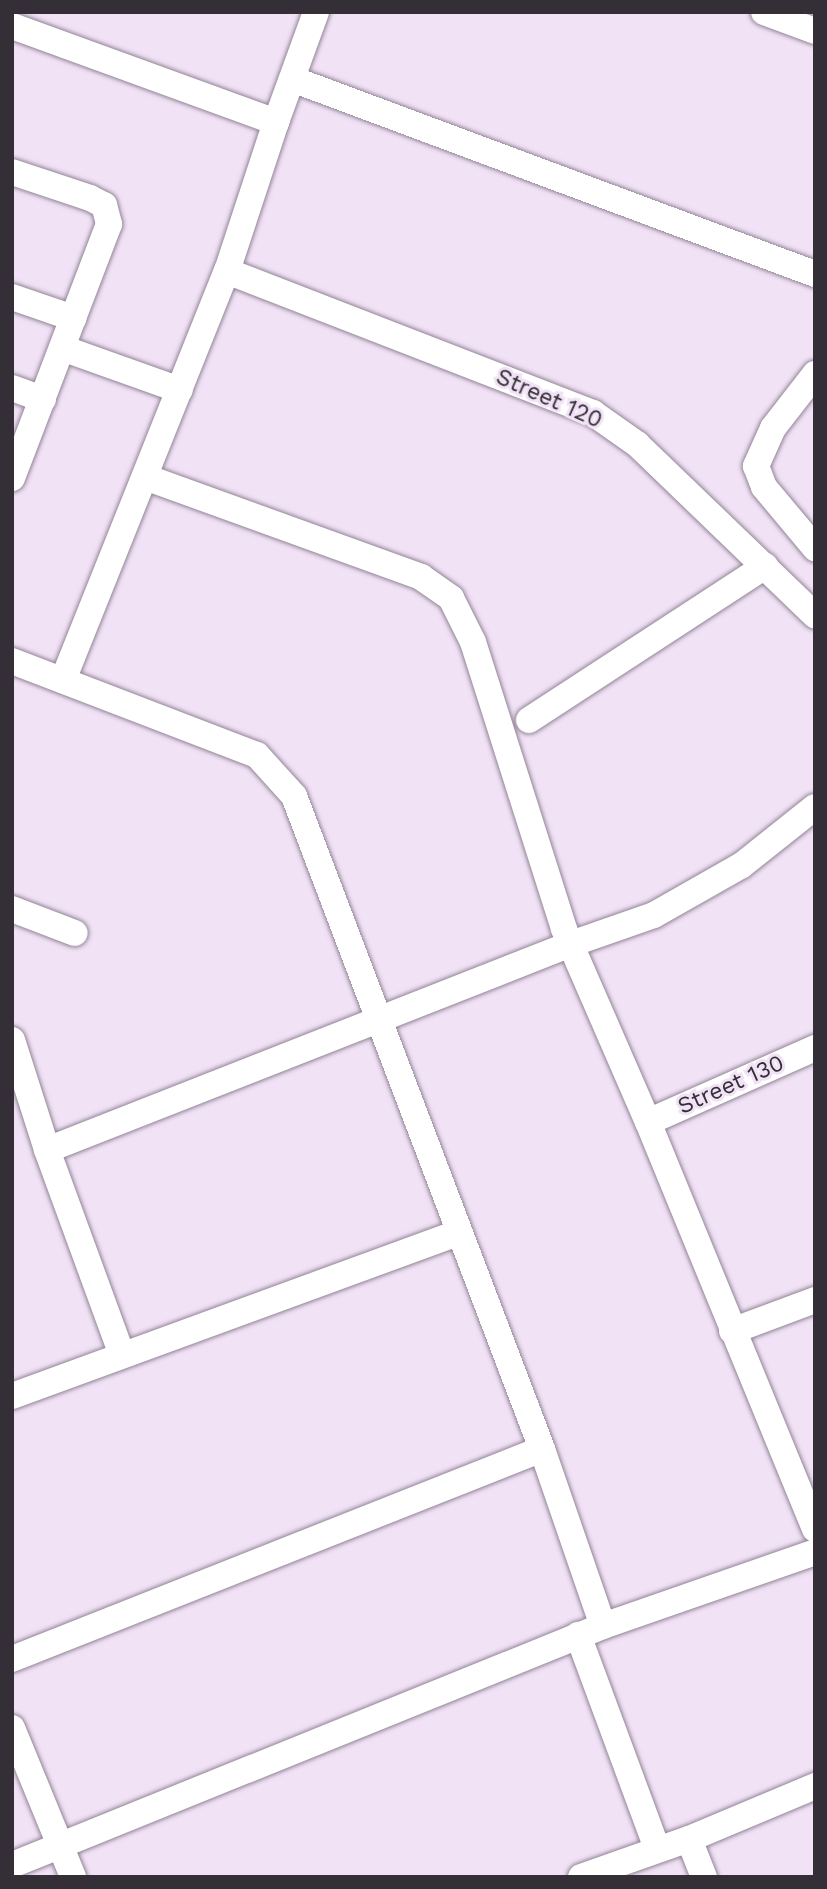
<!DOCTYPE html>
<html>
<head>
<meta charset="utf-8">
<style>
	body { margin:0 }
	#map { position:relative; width:827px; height:1889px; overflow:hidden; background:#f1e2f6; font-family:"Work Sans",sans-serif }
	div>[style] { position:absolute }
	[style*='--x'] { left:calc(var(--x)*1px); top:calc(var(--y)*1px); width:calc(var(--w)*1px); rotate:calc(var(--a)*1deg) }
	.roads { filter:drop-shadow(0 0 2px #928496) drop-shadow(0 0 2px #928496) }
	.street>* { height:26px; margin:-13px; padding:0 13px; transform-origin:13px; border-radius:13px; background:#fff }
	span { translate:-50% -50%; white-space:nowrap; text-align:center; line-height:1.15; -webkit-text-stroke:6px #f1e2f6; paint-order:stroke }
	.street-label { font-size:23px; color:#342f36 }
	.frame { position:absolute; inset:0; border:14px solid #342f36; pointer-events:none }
</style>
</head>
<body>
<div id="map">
	<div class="roads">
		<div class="street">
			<i style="--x:764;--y:12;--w:54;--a:20.4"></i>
			<i style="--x:12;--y:26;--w:281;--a:20"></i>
			<i style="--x:292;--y:79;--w:558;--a:20.45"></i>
			<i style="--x:12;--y:172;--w:82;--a:18.4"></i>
			<i style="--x:90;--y:198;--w:16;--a:27"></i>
			<i style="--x:104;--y:205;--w:20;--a:75"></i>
			<i style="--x:109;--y:224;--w:272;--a:110.9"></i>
			<i style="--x:227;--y:271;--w:393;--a:21.2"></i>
			<i style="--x:593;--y:413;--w:54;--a:35.2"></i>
			<i style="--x:637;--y:444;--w:247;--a:43.9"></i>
			<i style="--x:12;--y:297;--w:65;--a:19"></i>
			<i style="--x:62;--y:348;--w:125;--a:19.6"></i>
			<i style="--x:815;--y:374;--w:68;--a:127.9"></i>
			<i style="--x:773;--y:428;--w:42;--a:114.1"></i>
			<i style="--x:756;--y:466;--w:22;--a:69"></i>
			<i style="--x:764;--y:487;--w:80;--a:50.1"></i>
			<i style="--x:12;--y:388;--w:33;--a:20"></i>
			<i style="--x:145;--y:477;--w:294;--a:19.9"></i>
			<i style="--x:421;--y:577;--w:37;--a:35"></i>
			<i style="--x:451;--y:598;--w:49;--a:63.4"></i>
			<i style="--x:473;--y:642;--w:301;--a:72.4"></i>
			<i style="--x:564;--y:929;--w:210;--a:66.5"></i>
			<i style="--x:648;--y:1122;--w:440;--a:67.7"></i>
			<i style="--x:12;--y:661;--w:262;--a:21"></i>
			<i style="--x:257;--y:755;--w:55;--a:47.9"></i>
			<i style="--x:294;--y:796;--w:699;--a:69.2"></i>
			<i style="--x:542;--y:1449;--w:187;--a:71"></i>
			<i style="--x:63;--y:680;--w:441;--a:-68.2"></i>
			<i style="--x:227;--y:271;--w:157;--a:-71.8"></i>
			<i style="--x:276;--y:122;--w:117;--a:-70"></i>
			<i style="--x:529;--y:720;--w:282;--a:-33.1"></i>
			<i style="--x:12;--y:909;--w:67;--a:20.9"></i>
			<i style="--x:12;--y:1040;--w:115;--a:72.3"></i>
			<i style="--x:47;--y:1150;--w:563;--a:-21.46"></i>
			<i style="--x:571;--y:944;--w:88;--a:-19.3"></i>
			<i style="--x:654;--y:915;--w:101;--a:-29.6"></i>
			<i style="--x:742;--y:865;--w:93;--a:-38.5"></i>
			<i style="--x:648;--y:1122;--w:183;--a:-23.9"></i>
			<i style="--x:47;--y:1150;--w:218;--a:69.9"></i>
			<i style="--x:732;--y:1331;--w:89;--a:-20.5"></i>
			<i style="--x:12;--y:1396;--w:476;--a:-20.1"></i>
			<i style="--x:578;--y:1635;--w:227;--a:69.7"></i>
			<i style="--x:12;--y:1659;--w:570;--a:-21.61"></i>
			<i style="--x:12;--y:1728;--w:161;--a:67.7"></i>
			<i style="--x:689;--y:1839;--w:41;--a:68.5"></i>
			<i style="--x:12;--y:1865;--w:637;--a:-22.02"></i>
			<i style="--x:603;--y:1626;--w:225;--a:-19.2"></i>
			<i style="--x:581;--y:1877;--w:114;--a:-19.4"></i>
			<i style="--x:689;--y:1839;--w:137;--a:-22.8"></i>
		</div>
	</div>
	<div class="street-label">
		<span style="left:549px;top:399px;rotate:24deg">Street 120</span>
		<span style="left:731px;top:1085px;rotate:-24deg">Street 130</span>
	</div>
	<div class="frame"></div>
</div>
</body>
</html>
